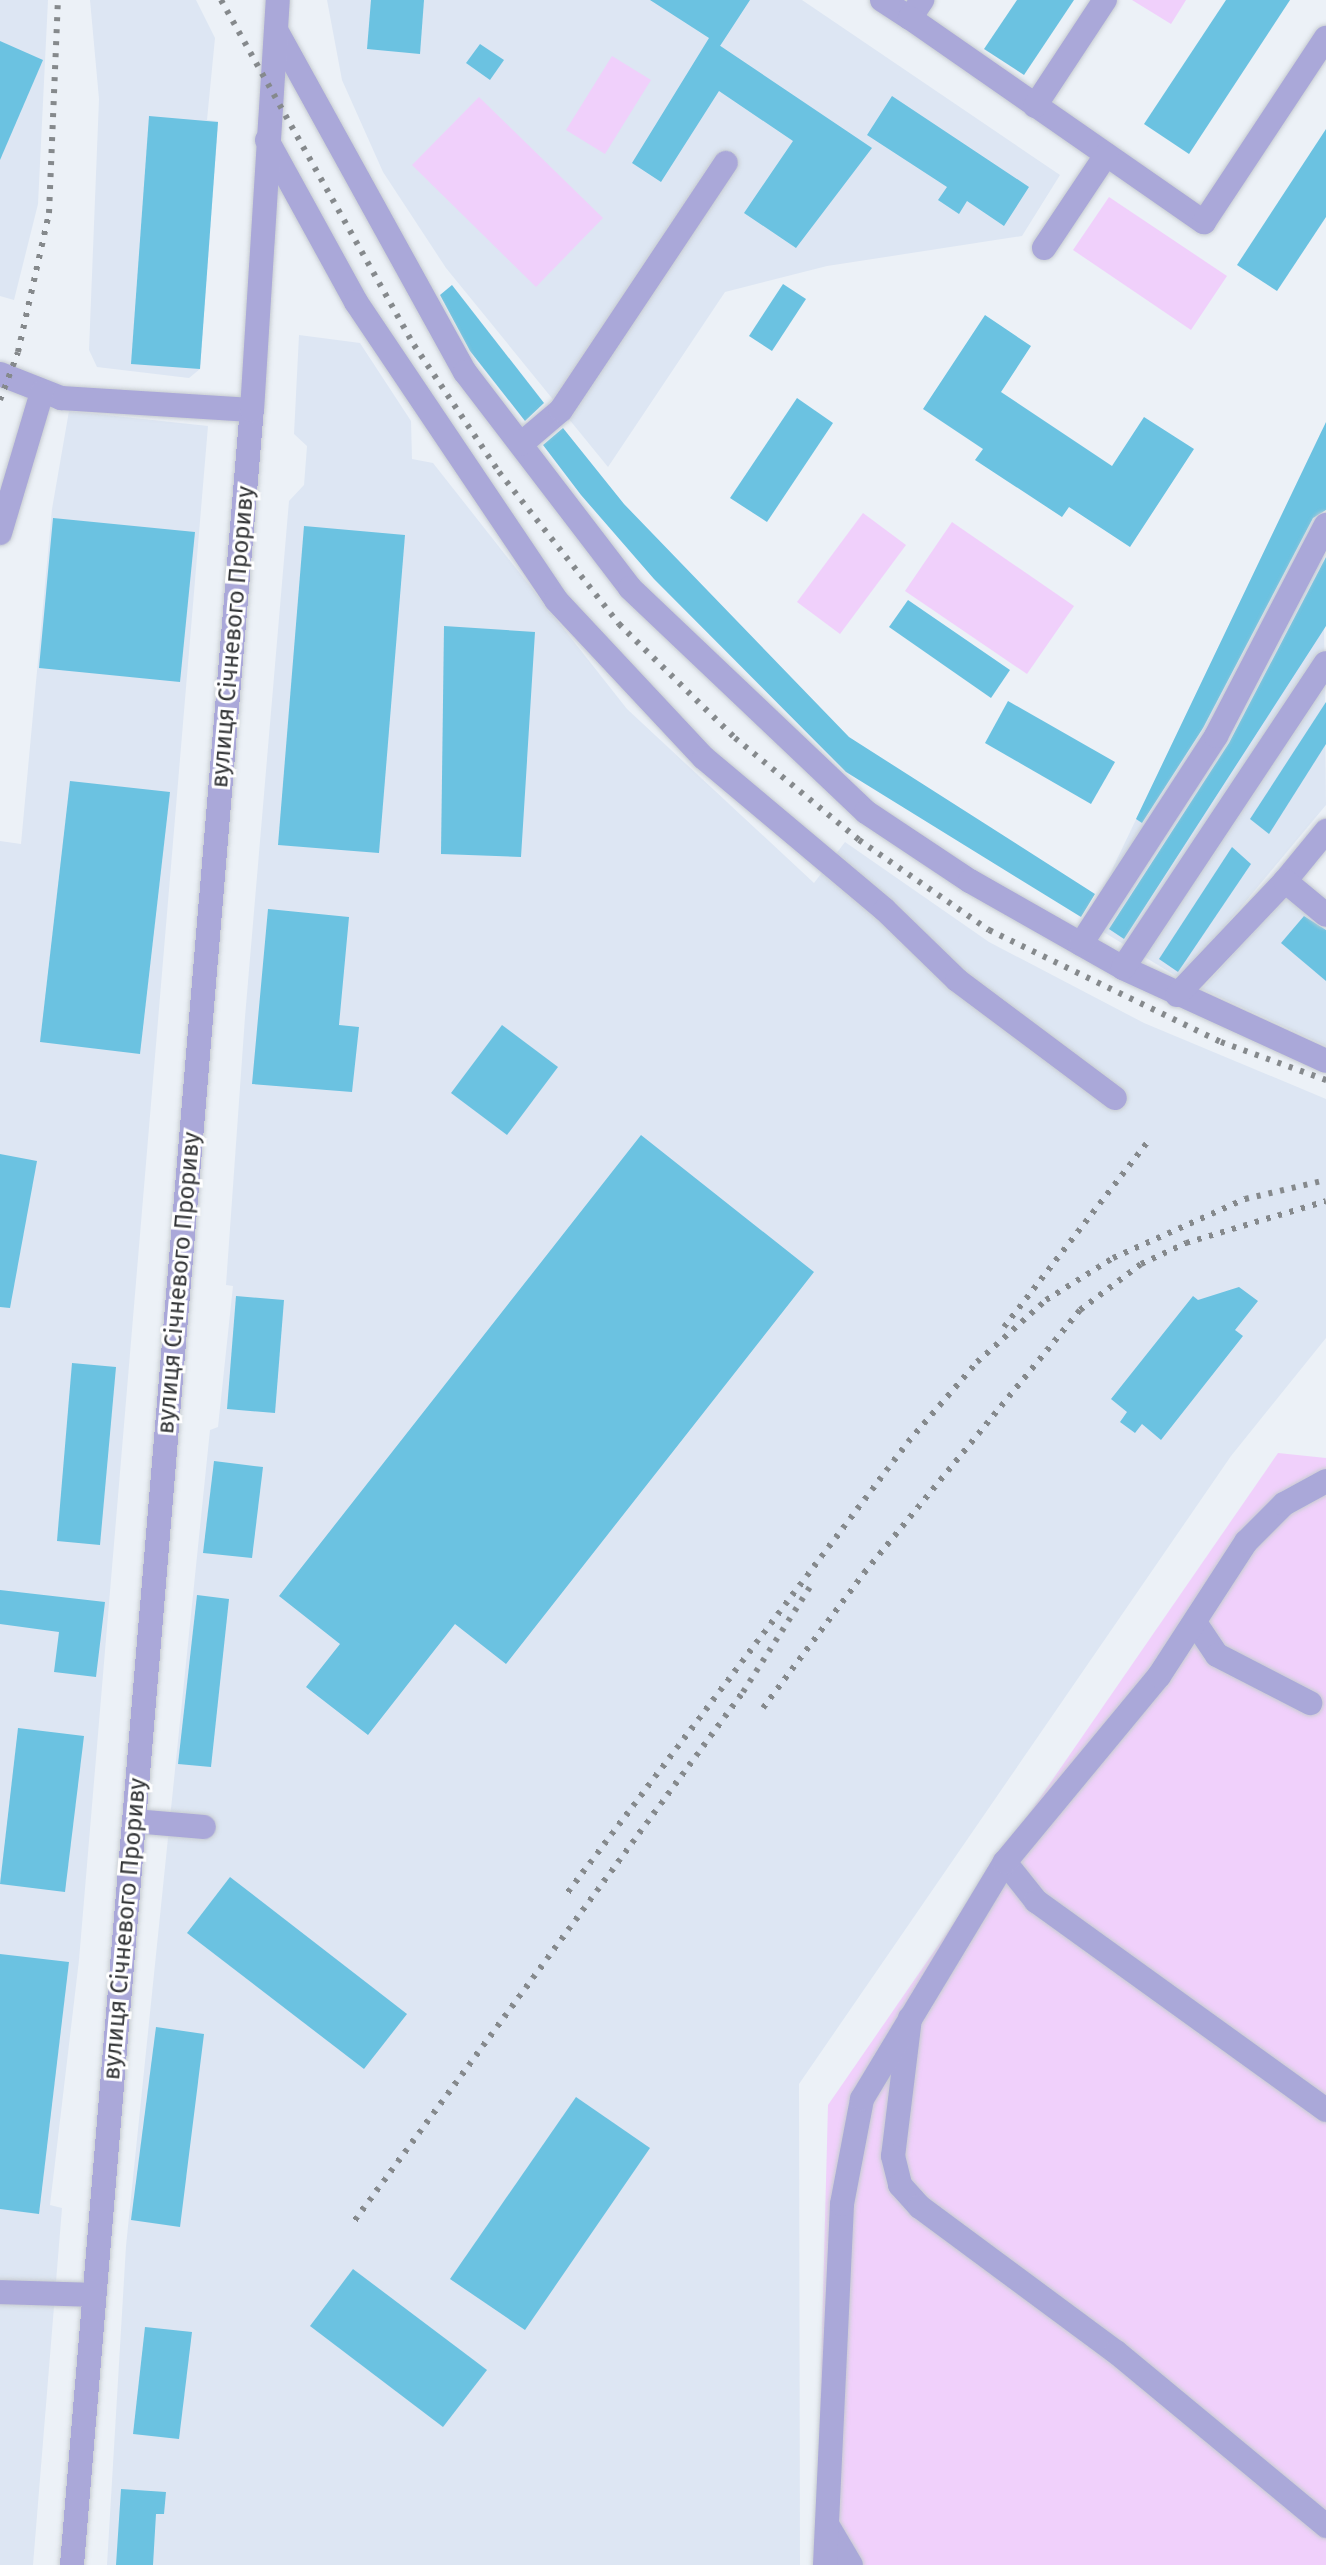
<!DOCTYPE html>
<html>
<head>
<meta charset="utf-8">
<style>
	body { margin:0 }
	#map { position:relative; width:1326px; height:2565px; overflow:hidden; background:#ecf1f7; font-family:"Fira Sans",sans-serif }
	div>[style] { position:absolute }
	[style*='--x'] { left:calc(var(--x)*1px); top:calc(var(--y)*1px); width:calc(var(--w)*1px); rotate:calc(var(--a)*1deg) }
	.built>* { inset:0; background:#dde6f3 }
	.green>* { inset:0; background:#f0d0fb }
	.building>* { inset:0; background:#6bc2e1 }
	.roads { filter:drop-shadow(0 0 2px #c7ccd1) drop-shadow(0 0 2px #c7ccd1) }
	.minor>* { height:24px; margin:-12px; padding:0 12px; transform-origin:12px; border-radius:12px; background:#aaa8d9 }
	.rail>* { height:6px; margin-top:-3px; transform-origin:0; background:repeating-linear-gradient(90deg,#85898c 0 4px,transparent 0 12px) }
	span { translate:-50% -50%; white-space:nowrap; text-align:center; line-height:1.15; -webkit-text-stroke:6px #fff; paint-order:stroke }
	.street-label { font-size:24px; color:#343638 }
</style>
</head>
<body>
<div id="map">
	<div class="built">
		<i style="clip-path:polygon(0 0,48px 0,38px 204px,14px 300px,0 296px)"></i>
		<i style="clip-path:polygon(90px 0,196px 0,215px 38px,207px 120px,218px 121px,200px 369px,189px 378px,97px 367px,89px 350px,99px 99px)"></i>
		<i style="clip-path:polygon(327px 0,802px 0,1060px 175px,1022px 236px,827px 266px,725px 292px,608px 467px,446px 268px,383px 172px,342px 80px)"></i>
		<i style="clip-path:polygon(299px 335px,360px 343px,411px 421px,412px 459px,433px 463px,627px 709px,814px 883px,845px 842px,989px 942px,1144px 1023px,1326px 1099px,1326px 1338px,1231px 1456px,799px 2084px,800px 2565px,107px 2565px,126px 2246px,210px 1430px,218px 1427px,233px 1286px,226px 1285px,245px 1017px,289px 501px,304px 485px,307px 446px,294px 434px)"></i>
		<i style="clip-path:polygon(69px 411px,208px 426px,79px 1960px,50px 2205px,62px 2208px,33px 2565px,0 2565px,0 841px,21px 844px,52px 509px)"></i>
		<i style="clip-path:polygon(1322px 430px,1326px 805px,1181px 979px,1087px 922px)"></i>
		<i style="clip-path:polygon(1290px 890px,1326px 921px,1326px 1046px,1202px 989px)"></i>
	</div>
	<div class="green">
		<i style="clip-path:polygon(1132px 0,1186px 0,1171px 24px)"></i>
		<i style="clip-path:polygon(612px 56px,651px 80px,605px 154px,566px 130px)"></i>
		<i style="clip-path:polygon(479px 97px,603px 218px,536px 287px,412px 165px)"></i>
		<i style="clip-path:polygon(1109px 197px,1227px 276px,1191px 330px,1073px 250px)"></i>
		<i style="clip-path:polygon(863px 513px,906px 545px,840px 634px,797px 602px)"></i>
		<i style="clip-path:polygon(952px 522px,1074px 606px,1027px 674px,905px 591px)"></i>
		<i style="clip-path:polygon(1278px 1453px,1326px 1458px,1326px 2565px,816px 2565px,828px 2105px)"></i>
	</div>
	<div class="building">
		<i style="clip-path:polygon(371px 0,424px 0,420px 54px,367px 49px)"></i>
		<i style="clip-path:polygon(650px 0,750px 0,720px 46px,713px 41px,872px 148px,796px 248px,744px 213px,793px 141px,719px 91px,661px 182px,632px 163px,709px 38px)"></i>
		<i style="clip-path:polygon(1017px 0,1074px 0,1024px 75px,984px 49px)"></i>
		<i style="clip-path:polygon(1226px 0,1290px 0,1189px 154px,1144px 124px)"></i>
		<i style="clip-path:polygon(0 41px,43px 60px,0 160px)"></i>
		<i style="clip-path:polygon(480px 44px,504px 60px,490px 80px,466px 63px)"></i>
		<i style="clip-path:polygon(892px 96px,1029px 187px,1004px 226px,967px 201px,959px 214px,938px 200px,947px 187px,867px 135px)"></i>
		<i style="clip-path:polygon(149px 116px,218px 122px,200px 369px,131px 364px)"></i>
		<i style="clip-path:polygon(1326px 129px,1326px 217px,1277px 291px,1237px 265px)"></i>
		<i style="clip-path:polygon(783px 284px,806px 299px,772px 351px,749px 336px)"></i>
		<i style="clip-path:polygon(452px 285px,544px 403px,525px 421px,470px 351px,440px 295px)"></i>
		<i style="clip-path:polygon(985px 315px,1031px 346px,1001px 392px,1112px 466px,1144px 417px,1194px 449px,1130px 547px,1069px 507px,1062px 517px,975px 460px,983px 449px,923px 409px)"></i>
		<i style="clip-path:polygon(797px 398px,833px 423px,767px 522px,730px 498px)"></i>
		<i style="clip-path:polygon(1326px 422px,1326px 510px,1313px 518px,1203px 728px,1142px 823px,1136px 819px)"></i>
		<i style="clip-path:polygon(563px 428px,624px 504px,849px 737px,1095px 894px,1081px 917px,846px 772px,654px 579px,581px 495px,543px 445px)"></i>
		<i style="clip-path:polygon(53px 518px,195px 532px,180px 682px,39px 668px)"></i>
		<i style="clip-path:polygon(304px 526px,405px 535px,379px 853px,278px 845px)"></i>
		<i style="clip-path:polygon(1326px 557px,1326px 626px,1124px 939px,1109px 929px,1229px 743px)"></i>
		<i style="clip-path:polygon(908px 600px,1010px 670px,991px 698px,889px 627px)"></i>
		<i style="clip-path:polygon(444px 626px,535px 632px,521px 857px,441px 854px)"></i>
		<i style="clip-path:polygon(1008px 701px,1115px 762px,1091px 804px,985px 743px)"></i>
		<i style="clip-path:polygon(1326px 702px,1326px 744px,1269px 834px,1250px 819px)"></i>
		<i style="clip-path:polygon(70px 781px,170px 792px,140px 1054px,40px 1042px)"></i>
		<i style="clip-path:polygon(1232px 847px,1251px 864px,1178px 972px,1159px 959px)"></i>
		<i style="clip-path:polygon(268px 909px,349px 917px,339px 1025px,359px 1027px,352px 1092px,252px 1084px)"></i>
		<i style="clip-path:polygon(1304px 916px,1326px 930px,1326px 981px,1281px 943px)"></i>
		<i style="clip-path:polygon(502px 1025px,558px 1067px,507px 1135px,451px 1093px)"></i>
		<i style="clip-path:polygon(641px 1135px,814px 1272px,506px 1664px,455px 1624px,368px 1735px,306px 1687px,340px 1644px,279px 1596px)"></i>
		<i style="clip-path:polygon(0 1154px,37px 1161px,10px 1308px,0 1307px)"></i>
		<i style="clip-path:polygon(1239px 1287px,1258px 1301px,1235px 1330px,1243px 1336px,1161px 1440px,1142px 1424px,1135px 1433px,1120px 1422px,1127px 1412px,1111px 1399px,1193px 1296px,1198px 1300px)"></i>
		<i style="clip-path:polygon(236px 1296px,284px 1300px,275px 1413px,227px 1409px)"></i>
		<i style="clip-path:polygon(72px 1363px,116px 1367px,100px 1545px,57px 1541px)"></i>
		<i style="clip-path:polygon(214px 1461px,263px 1467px,252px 1558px,203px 1553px)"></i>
		<i style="clip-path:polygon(0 1590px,105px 1602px,96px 1677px,54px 1672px,59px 1632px,0 1624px)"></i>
		<i style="clip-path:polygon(197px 1595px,229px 1599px,211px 1767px,178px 1764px)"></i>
		<i style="clip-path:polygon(18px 1728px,84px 1736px,65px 1892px,0 1884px)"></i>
		<i style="clip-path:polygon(230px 1877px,407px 2014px,364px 2069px,187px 1933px)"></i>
		<i style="clip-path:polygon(0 1954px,69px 1962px,39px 2214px,0 2209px)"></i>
		<i style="clip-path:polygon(156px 2027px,204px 2034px,180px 2227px,131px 2220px)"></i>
		<i style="clip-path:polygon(576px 2097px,650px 2148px,525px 2330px,450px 2279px)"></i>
		<i style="clip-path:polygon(353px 2269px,487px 2370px,443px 2427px,310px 2326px)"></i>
		<i style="clip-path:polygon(145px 2327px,192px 2332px,179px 2439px,133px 2434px)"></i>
		<i style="clip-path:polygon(121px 2489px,166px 2492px,164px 2514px,156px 2514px,153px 2565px,116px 2565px)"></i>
	</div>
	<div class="roads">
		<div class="minor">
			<i style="--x:882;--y:0;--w:33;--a:33"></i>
			<i style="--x:910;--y:18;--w:22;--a:-56"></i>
			<i style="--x:910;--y:18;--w:358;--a:34.8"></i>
			<i style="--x:1204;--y:222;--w:221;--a:-56.5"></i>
			<i style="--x:276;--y:30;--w:391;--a:61.1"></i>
			<i style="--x:465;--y:372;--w:272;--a:52.6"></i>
			<i style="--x:630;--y:588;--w:325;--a:43.5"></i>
			<i style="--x:866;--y:812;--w:125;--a:33.6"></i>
			<i style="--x:970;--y:881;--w:176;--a:29.6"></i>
			<i style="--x:1123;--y:968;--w:223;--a:24.6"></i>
			<i style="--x:1035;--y:106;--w:127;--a:-56.6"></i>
			<i style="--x:267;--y:140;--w:185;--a:61.2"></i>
			<i style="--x:356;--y:302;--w:359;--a:56.1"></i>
			<i style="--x:556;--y:600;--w:216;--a:46.9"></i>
			<i style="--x:704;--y:758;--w:236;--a:40"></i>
			<i style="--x:885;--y:910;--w:100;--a:44.2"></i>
			<i style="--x:957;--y:980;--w:197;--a:36.8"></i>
			<i style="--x:1044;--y:248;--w:112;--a:-56.3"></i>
			<i style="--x:0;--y:374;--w:66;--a:21.5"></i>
			<i style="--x:61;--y:398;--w:191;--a:3.6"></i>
			<i style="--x:521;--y:444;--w:52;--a:-40.4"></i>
			<i style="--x:561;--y:410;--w:297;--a:-56.3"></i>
			<i style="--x:0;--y:533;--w:147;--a:-73.4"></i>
			<i style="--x:1285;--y:881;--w:65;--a:-50.6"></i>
			<i style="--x:1081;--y:944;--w:248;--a:-57"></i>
			<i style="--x:1216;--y:736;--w:238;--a:-62.5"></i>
			<i style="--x:1123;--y:968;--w:366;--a:-56.4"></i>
			<i style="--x:1177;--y:995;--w:157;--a:-46.5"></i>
			<i style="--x:1285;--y:881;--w:53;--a:39.7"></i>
			<i style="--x:1196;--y:1624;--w:37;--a:56"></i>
			<i style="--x:1217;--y:1655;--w:105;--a:27.3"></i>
			<i style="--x:134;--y:1821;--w:70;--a:4.9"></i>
			<i style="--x:1005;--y:1862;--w:50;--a:51.5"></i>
			<i style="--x:1036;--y:1901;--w:357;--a:35.8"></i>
			<i style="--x:910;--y:2018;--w:139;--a:97"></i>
			<i style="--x:893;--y:2156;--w:30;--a:76"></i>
			<i style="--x:900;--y:2185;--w:30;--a:48"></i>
			<i style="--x:920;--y:2207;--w:244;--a:36.5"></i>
			<i style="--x:1116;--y:2352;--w:273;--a:39.6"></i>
			<i style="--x:0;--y:2292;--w:94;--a:1.8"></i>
			<i style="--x:828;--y:2526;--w:45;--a:59.5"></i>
			<i style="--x:72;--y:2565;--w:2163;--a:-85.23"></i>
			<i style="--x:252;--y:410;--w:411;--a:-86.4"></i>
			<i style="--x:825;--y:2565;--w:361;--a:-87.3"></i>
			<i style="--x:842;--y:2204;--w:107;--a:-79.2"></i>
			<i style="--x:862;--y:2099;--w:277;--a:-58.9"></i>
			<i style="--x:1005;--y:1862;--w:241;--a:-50.4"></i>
			<i style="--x:1159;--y:1676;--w:160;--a:-57"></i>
			<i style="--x:1246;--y:1542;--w:54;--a:-45"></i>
			<i style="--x:1284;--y:1504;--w:48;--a:-28.7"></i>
		</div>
	</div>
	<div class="rail">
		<i style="--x:221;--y:0;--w:395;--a:60.8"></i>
		<i style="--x:414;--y:345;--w:153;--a:56.2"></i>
		<i style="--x:499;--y:472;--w:194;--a:51.7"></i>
		<i style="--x:619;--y:624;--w:163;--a:44.5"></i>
		<i style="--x:735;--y:738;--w:161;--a:39.4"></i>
		<i style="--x:859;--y:840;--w:158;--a:34.7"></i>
		<i style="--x:989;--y:930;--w:258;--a:25.8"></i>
		<i style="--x:1221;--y:1042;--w:112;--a:19.9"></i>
		<i style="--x:0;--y:400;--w:51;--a:-69.4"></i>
		<i style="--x:18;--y:352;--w:142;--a:-77.4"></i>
		<i style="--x:49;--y:213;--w:213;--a:-87.6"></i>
		<i style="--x:1004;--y:1327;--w:237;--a:-52.2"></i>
		<i style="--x:763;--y:1708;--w:169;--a:-53.2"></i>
		<i style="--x:864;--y:1573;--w:340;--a:-50.6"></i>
		<i style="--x:1080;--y:1310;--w:76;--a:-37"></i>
		<i style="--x:1141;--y:1264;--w:50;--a:-25"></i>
		<i style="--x:1186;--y:1243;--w:146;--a:-16.7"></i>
		<i style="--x:568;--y:1892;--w:564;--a:-52.93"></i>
		<i style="--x:908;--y:1442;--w:106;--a:-49.2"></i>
		<i style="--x:977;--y:1362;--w:93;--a:-41.9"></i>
		<i style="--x:1046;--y:1300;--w:79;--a:-32.1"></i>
		<i style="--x:1113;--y:1258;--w:145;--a:-24.1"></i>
		<i style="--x:1245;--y:1199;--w:83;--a:-13.2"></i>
		<i style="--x:355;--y:2220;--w:655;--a:-53.69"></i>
		<i style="--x:743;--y:1692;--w:125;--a:-57.5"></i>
	</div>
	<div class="street-label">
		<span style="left:233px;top:637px;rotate:-85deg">вулиця Січневого Прориву</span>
		<span style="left:179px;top:1283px;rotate:-85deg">вулиця Січневого Прориву</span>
		<span style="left:125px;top:1929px;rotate:-85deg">вулиця Січневого Прориву</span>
	</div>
</div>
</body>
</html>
